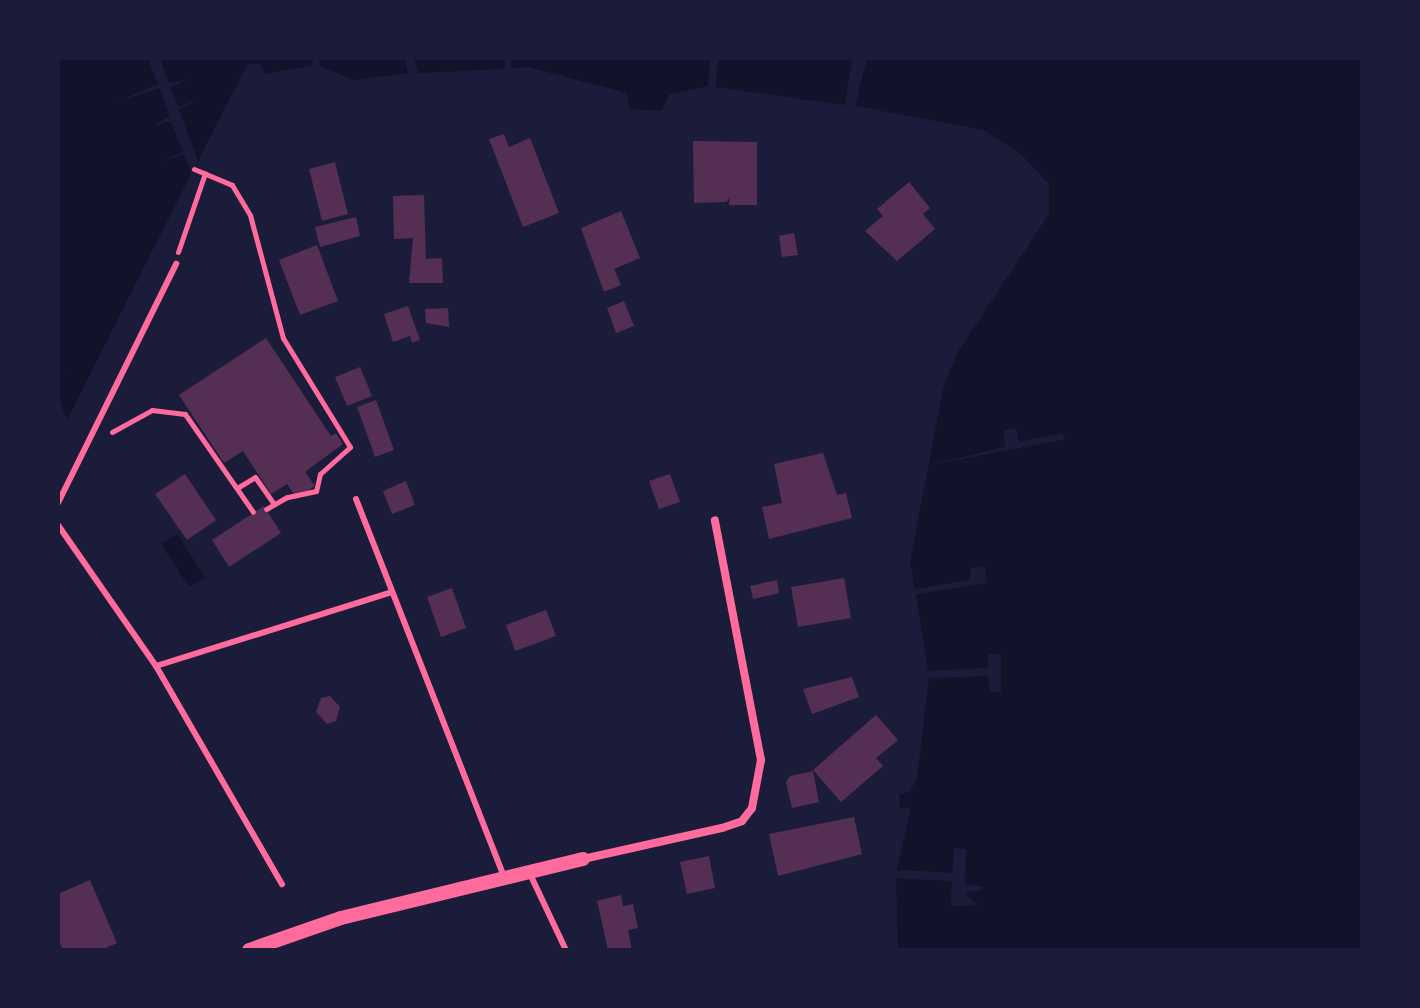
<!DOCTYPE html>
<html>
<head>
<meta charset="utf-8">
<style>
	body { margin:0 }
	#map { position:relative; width:1420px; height:1008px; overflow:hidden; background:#1b1b3a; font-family:"Archivo Narrow",sans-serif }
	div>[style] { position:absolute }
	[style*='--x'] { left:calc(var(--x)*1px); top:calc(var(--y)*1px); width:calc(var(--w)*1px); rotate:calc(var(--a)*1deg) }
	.water>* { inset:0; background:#12122b }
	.pier>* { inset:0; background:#1b1b3a }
	.building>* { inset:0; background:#542f53 }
	.path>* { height:5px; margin:-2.5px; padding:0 2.5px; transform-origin:2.5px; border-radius:2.5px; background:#ff6b9d }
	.service>* { height:6px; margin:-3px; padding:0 3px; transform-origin:3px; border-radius:3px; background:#ff6b9d }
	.minor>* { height:8px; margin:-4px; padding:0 4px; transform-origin:4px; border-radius:4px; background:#ff6b9d }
	.tertiary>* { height:14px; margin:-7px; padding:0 7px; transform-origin:7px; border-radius:7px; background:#ff6b9d }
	span { translate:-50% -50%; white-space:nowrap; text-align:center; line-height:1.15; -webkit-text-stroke:8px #1b1b3a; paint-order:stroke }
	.frame { position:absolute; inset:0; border:60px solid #1b1b3a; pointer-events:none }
</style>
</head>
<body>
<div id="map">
	<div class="water">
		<i style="clip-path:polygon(58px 58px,148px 58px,158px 84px,116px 102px,160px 88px,170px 117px,153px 125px,171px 121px,183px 152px,161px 160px,184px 154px,191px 174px,67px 420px,58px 396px,58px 373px,66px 369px,58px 370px)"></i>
		<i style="clip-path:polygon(160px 58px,310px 58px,313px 65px,264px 74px,260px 63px,247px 65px,198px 161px,179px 110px,202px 98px,178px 107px,170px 87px,188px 79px,169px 83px)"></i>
		<i style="clip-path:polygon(318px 58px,404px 58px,408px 73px,353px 80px,321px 66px)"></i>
		<i style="clip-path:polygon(414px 58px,504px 58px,505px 69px,418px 73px)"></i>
		<i style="clip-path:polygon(511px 58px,710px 58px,708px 86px,670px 94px,661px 111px,630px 109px,627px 93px,528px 67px,511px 68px)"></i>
		<i style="clip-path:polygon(718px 58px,852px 58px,845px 105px,716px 87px)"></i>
		<i style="clip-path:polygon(867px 58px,1362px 58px,1362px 950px,898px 950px,896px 878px,952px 881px,951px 905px,978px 901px,967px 900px,964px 893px,985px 889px,965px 884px,966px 849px,954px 849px,953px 873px,897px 870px,911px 807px,900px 809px,899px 795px,910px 791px,917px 779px,929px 678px,989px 676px,990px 692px,1001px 692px,1001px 655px,988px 654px,988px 668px,928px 671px,916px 594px,987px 583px,985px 566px,971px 568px,969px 580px,915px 589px,910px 562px,944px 385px,957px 353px,1049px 214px,1049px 184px,1022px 155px,984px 130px,855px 106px)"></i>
		<i style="clip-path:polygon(177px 534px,205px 577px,189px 587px,161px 544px)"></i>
	</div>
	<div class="pier">
		<i style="clip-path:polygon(148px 58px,163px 86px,191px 174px,184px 154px,161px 162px,183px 152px,171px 121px,153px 126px,170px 116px,160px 88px,116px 102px,158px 84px)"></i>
		<i style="clip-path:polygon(1016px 428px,1019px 442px,1062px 433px,1066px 439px,921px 467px,1005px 447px,1003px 430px)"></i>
		<i style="clip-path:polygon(988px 654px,1001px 655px,1001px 693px,990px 692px,988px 676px,929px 678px,928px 671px,988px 668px)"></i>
		<i style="clip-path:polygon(954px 848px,966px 849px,965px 884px,985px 887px,964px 893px,979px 905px,951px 906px,952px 881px,896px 878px,907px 875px,897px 870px,953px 873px)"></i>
	</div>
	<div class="building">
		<i style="clip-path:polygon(504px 134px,509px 147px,530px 138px,559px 213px,523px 227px,489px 139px)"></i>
		<i style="clip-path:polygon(693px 141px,757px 142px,757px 205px,729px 205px,730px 196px,727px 202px,694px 203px)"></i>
		<i style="clip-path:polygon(335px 162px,348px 214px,322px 221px,309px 169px)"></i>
		<i style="clip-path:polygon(909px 182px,930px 208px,923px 214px,935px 229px,897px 261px,865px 231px,883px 216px,877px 209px)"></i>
		<i style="clip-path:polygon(424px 195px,426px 259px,442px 258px,443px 283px,409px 283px,413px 238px,394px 239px,393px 196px)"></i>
		<i style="clip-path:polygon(621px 211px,640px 258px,614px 269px,621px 285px,604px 292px,581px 228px)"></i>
		<i style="clip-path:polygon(356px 217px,360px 236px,320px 247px,315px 227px)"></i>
		<i style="clip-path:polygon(794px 233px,798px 255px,782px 257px,779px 236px)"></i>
		<i style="clip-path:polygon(317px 245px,338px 301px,300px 315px,279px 260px)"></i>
		<i style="clip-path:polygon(624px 301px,634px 326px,616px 333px,607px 308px)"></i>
		<i style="clip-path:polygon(408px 306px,420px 340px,412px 343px,410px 336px,393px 342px,384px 314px)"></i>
		<i style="clip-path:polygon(448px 308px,449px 327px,426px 323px,425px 309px)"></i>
		<i style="clip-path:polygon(266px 338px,331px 436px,336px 433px,343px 444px,305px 472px,315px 486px,297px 499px,287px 484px,271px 494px,243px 451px,224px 463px,179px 395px)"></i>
		<i style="clip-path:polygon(360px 367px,372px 396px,347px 406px,335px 377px)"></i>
		<i style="clip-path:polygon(376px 400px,394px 450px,375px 457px,357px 407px)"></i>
		<i style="clip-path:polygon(823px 453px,837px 495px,846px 493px,852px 518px,769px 539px,762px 507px,782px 503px,774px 464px)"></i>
		<i style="clip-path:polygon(185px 474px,216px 520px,187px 540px,155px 494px)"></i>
		<i style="clip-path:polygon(670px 474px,680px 502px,659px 509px,649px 481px)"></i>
		<i style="clip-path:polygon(406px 481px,415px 505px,392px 514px,383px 491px)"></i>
		<i style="clip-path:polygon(264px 506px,281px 533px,229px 567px,212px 540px)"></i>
		<i style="clip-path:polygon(844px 578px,851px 618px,798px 627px,791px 587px)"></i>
		<i style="clip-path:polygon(777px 580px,779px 593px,753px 599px,750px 586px)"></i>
		<i style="clip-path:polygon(452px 588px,466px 628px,441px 637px,427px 597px)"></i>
		<i style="clip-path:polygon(546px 610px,556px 636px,515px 651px,506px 625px)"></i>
		<i style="clip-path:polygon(852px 677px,859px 697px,812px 714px,803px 689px)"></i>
		<i style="clip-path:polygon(330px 696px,340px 707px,336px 721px,327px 724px,316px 712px,321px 698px)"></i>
		<i style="clip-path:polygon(876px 715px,898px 740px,876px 758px,883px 766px,841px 802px,813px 770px)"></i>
		<i style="clip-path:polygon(813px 771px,819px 802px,792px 808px,786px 782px,790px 776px)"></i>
		<i style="clip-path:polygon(854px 817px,862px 854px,778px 876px,769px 834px)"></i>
		<i style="clip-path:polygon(709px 856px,715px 888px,687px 894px,680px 862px)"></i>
		<i style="clip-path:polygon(90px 880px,117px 943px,101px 950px,63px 950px,58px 938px,58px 894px)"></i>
		<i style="clip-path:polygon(621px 895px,623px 906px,633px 904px,638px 928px,628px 930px,632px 950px,608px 950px,597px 901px)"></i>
	</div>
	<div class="path">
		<i style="--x:194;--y:169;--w:41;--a:22.8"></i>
		<i style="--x:232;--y:185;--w:35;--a:59"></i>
		<i style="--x:250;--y:215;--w:127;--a:75"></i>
		<i style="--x:283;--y:338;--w:128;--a:58.4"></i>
		<i style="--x:350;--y:447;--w:40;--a:138"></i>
		<i style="--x:320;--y:474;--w:17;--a:103"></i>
		<i style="--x:316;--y:491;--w:30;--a:168"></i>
		<i style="--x:287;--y:497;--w:24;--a:150"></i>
		<i style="--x:178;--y:252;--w:83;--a:-71.1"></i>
		<i style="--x:112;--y:432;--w:46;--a:-28.8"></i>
		<i style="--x:152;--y:410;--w:33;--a:7"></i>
		<i style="--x:185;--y:414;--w:119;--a:55.2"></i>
		<i style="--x:237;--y:488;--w:21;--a:-31"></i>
		<i style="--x:255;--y:477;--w:33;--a:55"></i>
	</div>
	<div class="service">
		<i style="--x:356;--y:499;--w:408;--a:68.6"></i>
		<i style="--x:58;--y:503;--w:267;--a:-63.7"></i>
		<i style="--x:58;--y:525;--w:172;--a:55.2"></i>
		<i style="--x:156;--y:666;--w:252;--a:60"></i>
		<i style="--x:156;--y:666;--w:247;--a:-17.4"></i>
		<i style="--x:530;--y:874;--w:84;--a:64.7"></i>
	</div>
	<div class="minor">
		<i style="--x:583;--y:859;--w:142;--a:-12.6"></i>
		<i style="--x:722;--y:828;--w:21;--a:-19"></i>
		<i style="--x:742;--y:821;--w:16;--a:-52"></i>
		<i style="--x:752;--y:808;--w:49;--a:-79.4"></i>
		<i style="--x:761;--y:760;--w:244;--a:-100.9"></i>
	</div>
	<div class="tertiary">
		<i style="--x:249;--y:950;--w:97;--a:-19.2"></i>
		<i style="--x:341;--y:918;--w:249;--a:-13.7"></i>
	</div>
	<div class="frame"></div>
</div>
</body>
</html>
